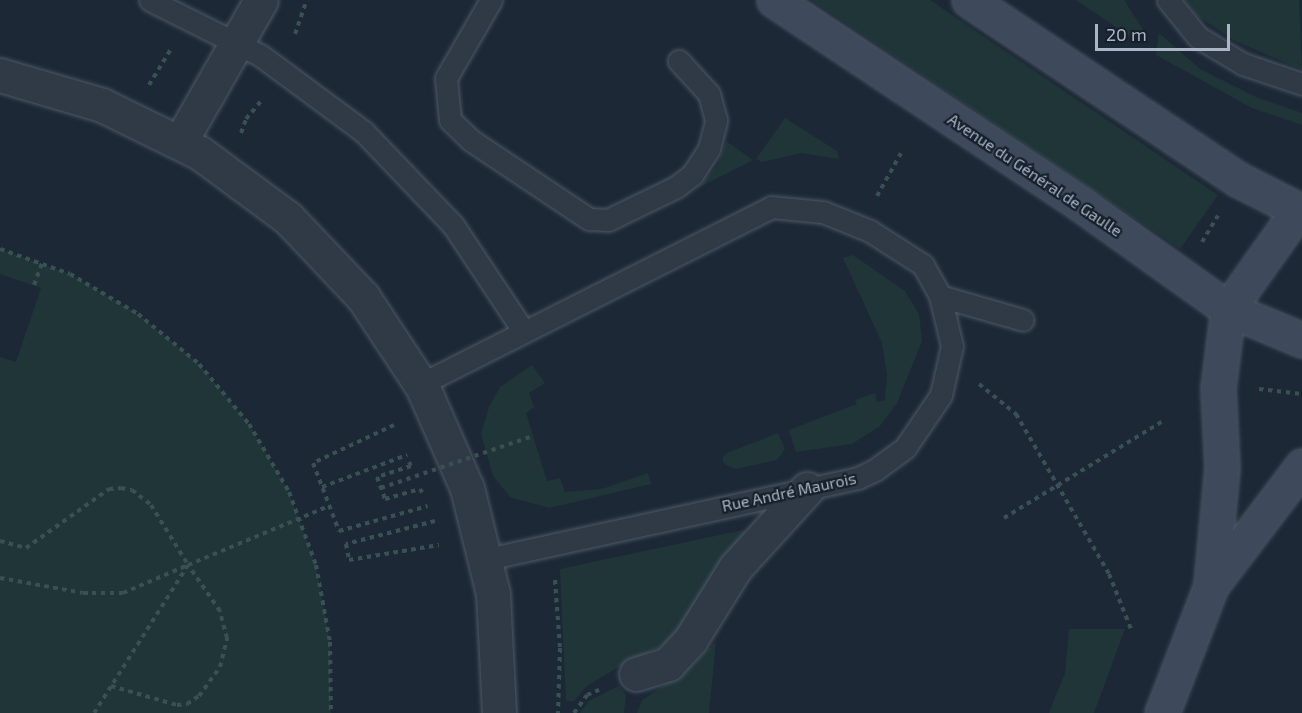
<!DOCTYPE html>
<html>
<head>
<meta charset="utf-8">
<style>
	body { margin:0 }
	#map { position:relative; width:1302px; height:713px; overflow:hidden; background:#1d2837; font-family:"Exo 2",sans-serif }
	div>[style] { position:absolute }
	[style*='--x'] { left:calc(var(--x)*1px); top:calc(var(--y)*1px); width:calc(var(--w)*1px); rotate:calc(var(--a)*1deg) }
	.green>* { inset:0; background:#1f3538 }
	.path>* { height:4px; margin-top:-2px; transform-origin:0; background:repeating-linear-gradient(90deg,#395153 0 4.5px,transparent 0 9px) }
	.roads { filter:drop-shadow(0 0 2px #4e5866) drop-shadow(0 0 2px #4e5866) }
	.lane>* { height:21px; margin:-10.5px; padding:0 10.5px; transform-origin:10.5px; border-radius:10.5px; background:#303a47 }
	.street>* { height:33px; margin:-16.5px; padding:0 16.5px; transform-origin:16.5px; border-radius:16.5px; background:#303a47 }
	.secondary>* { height:33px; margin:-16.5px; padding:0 16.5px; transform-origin:16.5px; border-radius:16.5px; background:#3e495b }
	.path-bridge>* { height:4px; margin-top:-2px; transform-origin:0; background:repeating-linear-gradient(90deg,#395153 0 4.5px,transparent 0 9px) }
	span { translate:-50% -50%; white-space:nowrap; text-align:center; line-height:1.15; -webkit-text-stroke:4.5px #161f2b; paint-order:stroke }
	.street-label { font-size:16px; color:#aab5c5 }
	.scale { position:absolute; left:1095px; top:24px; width:135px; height:27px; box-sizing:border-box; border:3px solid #aab5c5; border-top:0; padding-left:8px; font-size:18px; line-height:21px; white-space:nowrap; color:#aab5c5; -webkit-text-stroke:4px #161f2b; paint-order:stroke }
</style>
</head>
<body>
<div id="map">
	<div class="green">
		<i style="clip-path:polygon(811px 0,930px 0,1218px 195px,1180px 249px)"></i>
		<i style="clip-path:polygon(1076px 0,1124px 0,1144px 31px,1135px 40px)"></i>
		<i style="clip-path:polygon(1184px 0,1299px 0,1302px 70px,1233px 40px,1196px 15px)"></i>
		<i style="clip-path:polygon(1159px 33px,1200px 69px,1258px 98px,1302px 113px,1302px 125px,1252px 108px,1156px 55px)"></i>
		<i style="clip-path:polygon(785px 118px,837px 151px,839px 159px,801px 153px,762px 162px,756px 159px)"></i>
		<i style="clip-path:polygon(726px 141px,753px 160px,696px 189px,718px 165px)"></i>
		<i style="clip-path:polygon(0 249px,70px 274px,138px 314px,199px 364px,249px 424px,289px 492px,316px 565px,330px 642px,331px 713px,0 713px,0 357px,16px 362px,41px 288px,0 274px)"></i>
		<i style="clip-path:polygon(853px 255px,905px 291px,919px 314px,922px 341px,897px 403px,880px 426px,852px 444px,796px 452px,789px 430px,857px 404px,855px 400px,875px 393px,877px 402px,885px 400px,887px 374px,882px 343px,843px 258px)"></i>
		<i style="clip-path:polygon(532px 365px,545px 383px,529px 393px,534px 407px,526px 413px,547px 481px,560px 478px,565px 492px,602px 489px,648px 473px,651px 484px,549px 508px,510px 497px,493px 476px,481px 434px,489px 407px,500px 387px)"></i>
		<i style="clip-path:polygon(778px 433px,785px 449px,777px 460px,736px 469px,724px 464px,722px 458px,727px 453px)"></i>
		<i style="clip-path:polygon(743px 530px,747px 534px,672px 641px,615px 669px,587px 686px,574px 701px,566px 701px,560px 569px)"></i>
		<i style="clip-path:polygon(1069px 629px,1125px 629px,1094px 713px,1049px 713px,1065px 673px)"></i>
		<i style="clip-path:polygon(716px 642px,709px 713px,637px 713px,642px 700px,685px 671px)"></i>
		<i style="clip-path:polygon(619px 686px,626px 695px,624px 713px,580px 713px,589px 701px)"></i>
	</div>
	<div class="path">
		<i style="--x:295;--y:34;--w:36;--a:-71"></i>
		<i style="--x:149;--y:85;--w:42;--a:-58.6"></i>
		<i style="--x:241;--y:133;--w:15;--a:-70"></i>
		<i style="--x:246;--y:119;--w:23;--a:-50"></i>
		<i style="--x:877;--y:196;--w:49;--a:-60.8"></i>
		<i style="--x:1202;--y:242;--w:31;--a:-59"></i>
		<i style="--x:0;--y:249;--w:74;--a:19.7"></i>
		<i style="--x:70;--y:274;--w:79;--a:30.5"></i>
		<i style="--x:138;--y:314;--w:79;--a:39.3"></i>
		<i style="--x:199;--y:364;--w:78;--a:50.2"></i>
		<i style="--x:249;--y:424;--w:79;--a:59.5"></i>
		<i style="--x:289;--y:492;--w:78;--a:69.7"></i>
		<i style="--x:316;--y:565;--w:78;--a:79.7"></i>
		<i style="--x:330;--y:642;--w:71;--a:89.2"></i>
		<i style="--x:34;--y:285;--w:23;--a:-70"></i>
		<i style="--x:979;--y:384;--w:48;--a:39"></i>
		<i style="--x:1016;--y:414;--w:185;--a:59.8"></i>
		<i style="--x:1109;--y:574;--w:59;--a:68.2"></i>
		<i style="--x:1259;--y:389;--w:43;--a:6.6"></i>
		<i style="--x:394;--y:425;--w:89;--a:154.9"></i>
		<i style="--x:313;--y:463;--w:73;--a:69.1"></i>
		<i style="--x:339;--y:531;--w:92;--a:-15.7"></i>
		<i style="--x:409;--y:462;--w:4;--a:63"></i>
		<i style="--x:411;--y:466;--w:36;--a:162"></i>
		<i style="--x:377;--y:477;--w:23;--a:70"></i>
		<i style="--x:385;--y:499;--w:36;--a:-16"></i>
		<i style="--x:420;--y:489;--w:4;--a:56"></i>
		<i style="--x:322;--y:487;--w:91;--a:-20.6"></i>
		<i style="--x:1004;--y:518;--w:186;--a:-31.4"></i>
		<i style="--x:435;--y:521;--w:92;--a:165.5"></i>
		<i style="--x:346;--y:544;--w:16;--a:79"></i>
		<i style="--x:349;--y:560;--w:91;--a:-9.5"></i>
		<i style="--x:0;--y:541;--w:27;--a:15"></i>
		<i style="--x:26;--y:548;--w:102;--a:-35.4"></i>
		<i style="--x:109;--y:489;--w:12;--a:-5"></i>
		<i style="--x:121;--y:488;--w:11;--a:10"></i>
		<i style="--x:132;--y:490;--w:24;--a:38"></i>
		<i style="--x:151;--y:505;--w:70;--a:58.3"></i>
		<i style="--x:0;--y:578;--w:84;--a:10.2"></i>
		<i style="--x:83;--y:593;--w:40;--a:0"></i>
		<i style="--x:123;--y:593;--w:71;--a:-23.3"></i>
		<i style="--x:188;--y:565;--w:175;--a:122.4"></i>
		<i style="--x:555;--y:580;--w:68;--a:85.8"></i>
		<i style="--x:560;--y:648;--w:65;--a:91.8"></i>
		<i style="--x:111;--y:686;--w:69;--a:16.1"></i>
		<i style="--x:177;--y:705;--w:10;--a:-6"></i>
		<i style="--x:187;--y:704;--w:14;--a:-34"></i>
		<i style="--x:199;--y:696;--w:36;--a:-54"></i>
		<i style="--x:220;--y:667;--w:30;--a:-76"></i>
		<i style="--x:227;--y:638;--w:28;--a:-105"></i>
		<i style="--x:220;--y:611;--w:56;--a:-124.8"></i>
		<i style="--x:188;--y:565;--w:153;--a:-22.7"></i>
		<i style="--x:574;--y:713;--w:22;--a:-54"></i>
		<i style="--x:587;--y:695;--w:13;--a:-23"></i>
	</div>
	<div class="roads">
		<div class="lane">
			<i style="--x:150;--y:0;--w:123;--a:26.6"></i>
			<i style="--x:260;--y:55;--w:129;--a:36.5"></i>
			<i style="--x:364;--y:132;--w:129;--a:46.3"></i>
			<i style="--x:453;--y:225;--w:128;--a:56.4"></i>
			<i style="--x:491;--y:0;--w:90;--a:120"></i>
			<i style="--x:446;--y:78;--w:42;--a:84.6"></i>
			<i style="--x:450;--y:120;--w:30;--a:44"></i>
			<i style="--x:472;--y:141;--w:141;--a:33.7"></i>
			<i style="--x:589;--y:219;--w:19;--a:3"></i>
			<i style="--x:608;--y:220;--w:76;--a:-25.9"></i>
			<i style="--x:676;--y:187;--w:20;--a:-37"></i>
			<i style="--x:692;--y:175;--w:31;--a:-57"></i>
			<i style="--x:709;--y:149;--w:30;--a:-76"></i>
			<i style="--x:716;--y:120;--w:27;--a:-105"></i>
			<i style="--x:709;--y:94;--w:45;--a:-132.3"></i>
			<i style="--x:1168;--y:0;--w:48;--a:51"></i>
			<i style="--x:1198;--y:37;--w:52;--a:31"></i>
			<i style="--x:1243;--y:64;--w:62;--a:18.7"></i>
			<i style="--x:940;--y:296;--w:86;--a:16.1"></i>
			<i style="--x:421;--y:384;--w:392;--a:-26.8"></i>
			<i style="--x:771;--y:207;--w:52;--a:5.5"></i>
			<i style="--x:823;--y:212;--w:51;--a:22"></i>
			<i style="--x:870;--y:231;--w:63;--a:32.7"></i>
			<i style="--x:923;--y:265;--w:35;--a:61"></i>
			<i style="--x:940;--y:296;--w:51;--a:76.5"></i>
			<i style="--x:952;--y:346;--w:50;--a:102.7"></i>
			<i style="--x:941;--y:395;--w:64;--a:124.2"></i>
			<i style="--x:905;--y:448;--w:37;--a:144"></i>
			<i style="--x:875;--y:470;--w:19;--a:155"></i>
			<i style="--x:858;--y:478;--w:381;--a:167.7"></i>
		</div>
		<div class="street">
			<i style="--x:0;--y:75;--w:106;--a:16.4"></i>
			<i style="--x:102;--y:105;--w:109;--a:26.1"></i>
			<i style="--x:200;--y:153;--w:109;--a:36.5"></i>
			<i style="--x:288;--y:218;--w:109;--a:46.5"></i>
			<i style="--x:363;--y:297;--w:109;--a:56.6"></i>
			<i style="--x:423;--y:388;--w:109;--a:66.3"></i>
			<i style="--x:467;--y:488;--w:109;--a:76.2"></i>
			<i style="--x:493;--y:594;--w:119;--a:87.1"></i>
			<i style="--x:180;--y:142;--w:163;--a:-60.3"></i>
			<i style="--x:636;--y:674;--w:34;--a:-17"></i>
			<i style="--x:668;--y:664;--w:34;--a:-47"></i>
			<i style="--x:691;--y:639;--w:84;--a:-58.2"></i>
			<i style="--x:735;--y:568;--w:107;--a:-47.7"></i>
		</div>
		<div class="secondary">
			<i style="--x:774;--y:0;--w:370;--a:33.6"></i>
			<i style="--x:1082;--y:205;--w:179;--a:35.5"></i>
			<i style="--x:1228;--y:309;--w:80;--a:22.7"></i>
			<i style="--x:969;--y:0;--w:324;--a:33.7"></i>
			<i style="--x:1239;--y:180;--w:71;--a:26.9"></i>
			<i style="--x:1211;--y:586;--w:119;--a:-84.7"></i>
			<i style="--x:1222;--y:468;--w:80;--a:-92.9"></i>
			<i style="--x:1218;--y:388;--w:80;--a:-82.8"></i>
			<i style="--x:1228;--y:309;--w:119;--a:-54.6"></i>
			<i style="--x:1162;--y:713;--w:136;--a:-68.9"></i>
			<i style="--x:1211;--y:586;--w:151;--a:-52.8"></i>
		</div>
	</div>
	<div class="path-bridge">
		<i style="--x:381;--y:488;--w:161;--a:-18.9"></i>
	</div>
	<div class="street-label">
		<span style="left:1035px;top:175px;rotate:34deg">Avenue du Général de Gaulle</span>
		<span style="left:789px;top:492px;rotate:-12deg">Rue André Maurois</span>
	</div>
	<div class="scale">20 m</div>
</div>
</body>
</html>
